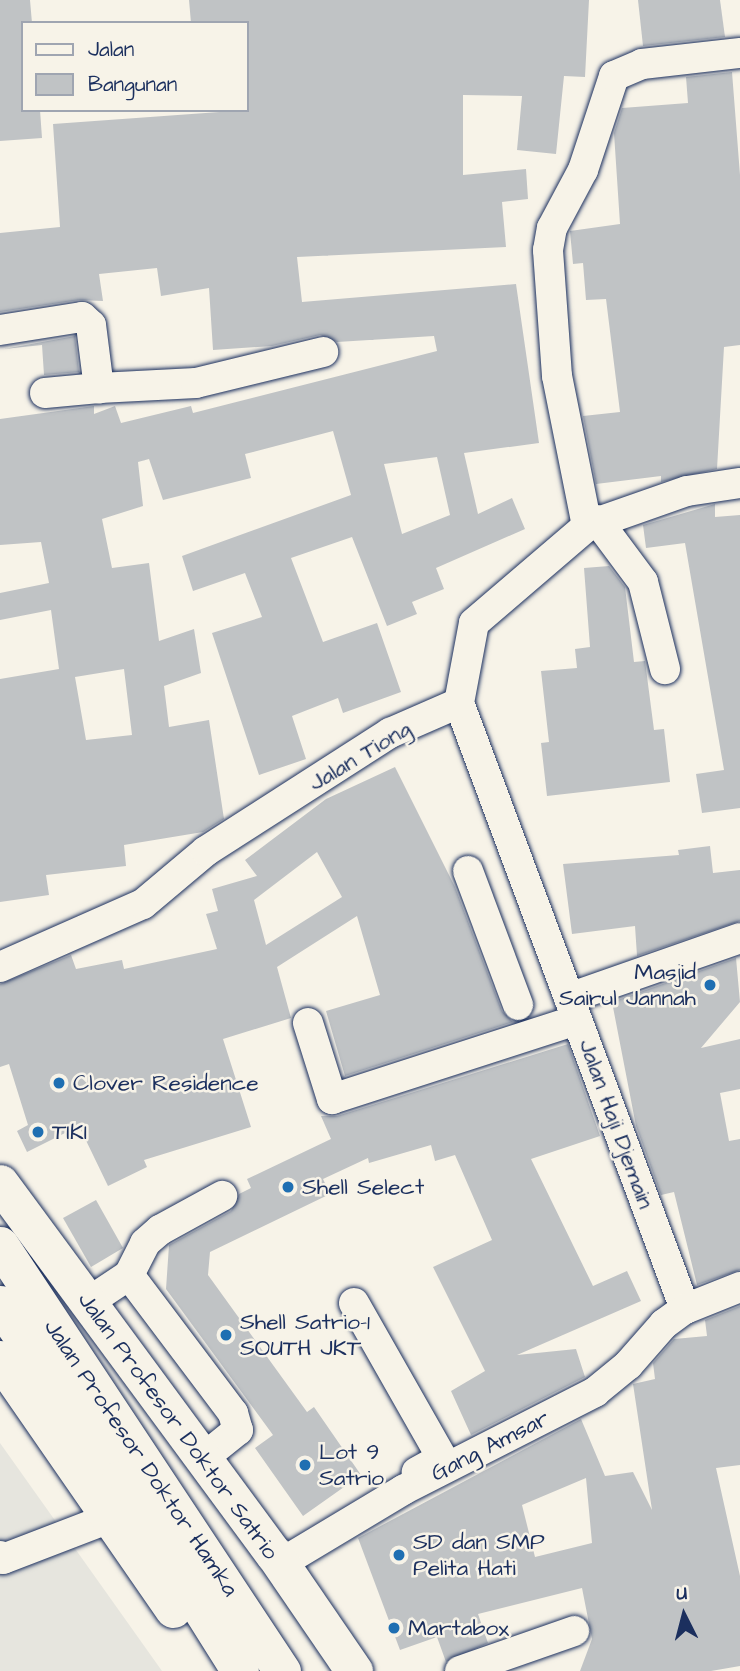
<!DOCTYPE html>
<html>
<head>
<meta charset="utf-8">
<style>
	body { margin:0 }
	#map { position:relative; width:740px; height:1671px; overflow:hidden; background:#f7f3e8; font-family:"Architects Daughter",sans-serif }
	div>[style] { position:absolute }
	[style*='--x'] { left:calc(var(--x)*1px); top:calc(var(--y)*1px); width:calc(var(--w)*1px); rotate:calc(var(--a)*1deg) }
	.built>* { inset:0; background:#e6e5de }
	.building>* { inset:0; background:#c0c3c5 }
	.roads { filter:drop-shadow(0 0 2px #1b2f5e) drop-shadow(0 0 2px #1b2f5e) }
	.minor>* { height:30px; margin:-15px; padding:0 15px; transform-origin:15px; border-radius:15px; background:#f7f3e8 }
	.major>* { height:37px; margin:-18.5px; padding:0 18.5px; transform-origin:18.5px; border-radius:18.5px; background:#f7f3e8 }
	.dots>* { width:19px; height:19px; translate:-50% -50%; box-sizing:border-box; border:4px solid #f7f3e8; border-radius:50% }
	span { translate:-50% -50%; white-space:nowrap; text-align:center; line-height:1.15; -webkit-text-stroke:5px #f7f3e8; paint-order:stroke }
	.street-label { font-size:23px; color:#1b2f5e }
	.poi-label { font-size:23px; color:#1b2f5e }
	.right { translate:-100% -50%; text-align:right }
	.left { translate:0 -50%; text-align:left }
	.legend { position:absolute; left:21px; top:21px; width:228px; height:91px; box-sizing:border-box; background:#f7f3e8; border:2px solid #9fa5b1; margin:0; padding:9px 12px; list-style:none; font-size:21px; color:#1b2f5e }
	.legend li { display:flex; align-items:center; gap:14px; height:35px }
	.legend b { width:35px; border:2px solid #9fa5b1 }
	.north { position:absolute; left:649px; top:1580px; width:70px; height:70px; -webkit-text-stroke:5px #f7f3e8; paint-order:stroke; rotate:354deg; font-size:19px; font-weight:700; line-height:28px; text-align:center; color:#1b2f5e }
	.north::after { content:''; display:block; margin:auto; width:24px; height:32px; background:#1b2f5e; clip-path:polygon(50% 0,100% 100%,50% 72%,0 100%) }
</style>
</head>
<body>
<div id="map">
	<div class="built">
		<i style="clip-path:polygon(0 1443px,162px 1671px,0 1671px)"></i>
	</div>
	<div class="building">
		<i style="clip-path:polygon(0 0,30px 0,32px 23px,23px 23px,23px 110px,40px 110px,42px 138px,0 141px)"></i>
		<i style="clip-path:polygon(evenodd,189px 0,589px 0,585px 77px,564px 76px,556px 154px,517px 150px,522px 96px,463px 95px,463px 175px,526px 169px,528px 199px,502px 202px,506px 247px,297px 257px,302px 302px,516px 284px,539px 443px,464px 453px,478px 514px,512px 498px,525px 529px,436px 568px,444px 589px,412px 602px,417px 614px,387px 626px,352px 537px,291px 558px,323px 642px,377px 623px,401px 692px,343px 713px,338px 698px,292px 716px,306px 759px,259px 775px,212px 633px,262px 617px,245px 573px,193px 591px,182px 556px,351px 495px,333px 431px,245px 454px,251px 478px,163px 500px,149px 459px,138px 462px,143px 506px,102px 519px,112px 568px,149px 563px,159px 641px,194px 629px,201px 673px,164px 686px,169px 727px,209px 720px,224px 819px,203px 832px,124px 845px,126px 866px,46px 875px,49px 895px,0 902px,0 679px,59px 669px,51px 610px,0 620px,0 593px,49px 583px,41px 542px,0 545px,0 419px,94px 406px,94px 414px,115px 406px,121px 423px,191px 406px,193px 413px,437px 351px,434px 336px,337px 342px,320px 335px,272px 346px,213px 350px,209px 288px,161px 296px,157px 268px,99px 274px,103px 301px,79px 300px,0 312px,0 233px,60px 227px,53px 124px,247px 110px,247px 23px,191px 23px,189px 0,437px 457px,450px 515px,402px 534px,384px 464px,437px 457px,189px 0,124px 669px,132px 735px,86px 740px,75px 677px,124px 669px)"></i>
		<i style="clip-path:polygon(638px 0,720px 0,725px 37px,643px 46px)"></i>
		<i style="clip-path:polygon(732px 72px,740px 175px,740px 345px,724px 347px,717px 469px,661px 482px,661px 476px,596px 484px,583px 416px,620px 412px,606px 299px,586px 300px,583px 263px,573px 264px,570px 231px,620px 224px,614px 133px,622px 108px,688px 103px,686px 77px)"></i>
		<i style="clip-path:polygon(75px 336px,79px 372px,44px 375px,42px 345px,4px 349px)"></i>
		<i style="clip-path:polygon(715px 504px,715px 517px,740px 515px,740px 808px,702px 813px,696px 774px,724px 770px,685px 543px,646px 548px,643px 525px)"></i>
		<i style="clip-path:polygon(609px 566px,625px 587px,634px 662px,645px 661px,654px 730px,664px 729px,670px 782px,547px 796px,541px 743px,549px 742px,541px 671px,577px 668px,575px 649px,590px 647px,584px 568px)"></i>
		<i style="clip-path:polygon(evenodd,395px 767px,455px 887px,502px 1011px,513px 1022px,345px 1076px,326px 1011px,380px 995px,357px 916px,277px 967px,291px 1018px,223px 1039px,251px 1127px,144px 1160px,147px 1167px,108px 1186px,79px 1126px,27px 1152px,17px 1131px,28px 1125px,9px 1064px,0 1067px,0 984px,71px 955px,76px 969px,122px 960px,124px 969px,217px 949px,206px 914px,218px 911px,212px 889px,257px 876px,245px 860px,326px 799px,395px 767px,317px 852px,342px 897px,266px 945px,254px 900px,317px 852px)"></i>
		<i style="clip-path:polygon(710px 846px,713px 873px,740px 870px,740px 921px,637px 956px,635px 926px,572px 934px,563px 864px,679px 855px,678px 850px)"></i>
		<i style="clip-path:polygon(736px 958px,740px 1002px,701px 1048px,740px 1039px,740px 1089px,720px 1093px,729px 1141px,740px 1139px,740px 1270px,697px 1285px,674px 1192px,661px 1195px,636px 1126px,612px 1002px)"></i>
		<i style="clip-path:polygon(568px 1044px,600px 1136px,531px 1159px,593px 1286px,627px 1271px,641px 1301px,517px 1355px,576px 1349px,585px 1377px,471px 1435px,451px 1391px,485px 1371px,433px 1267px,492px 1240px,455px 1155px,435px 1161px,431px 1145px,369px 1163px,368px 1158px,323px 1179px,330px 1194px,210px 1252px,208px 1275px,307px 1412px,314px 1407px,361px 1475px,303px 1516px,255px 1448px,273px 1435px,166px 1289px,169px 1245px,231px 1211px,239px 1194px,251px 1188px,247px 1179px,331px 1139px,321px 1116px,337px 1116px)"></i>
		<i style="clip-path:polygon(96px 1200px,123px 1248px,91px 1267px,63px 1218px)"></i>
		<i style="clip-path:polygon(evenodd,740px 1306px,740px 1465px,716px 1468px,740px 1576px,740px 1666px,711px 1671px,580px 1671px,592px 1639px,582px 1588px,478px 1614px,488px 1643px,446px 1662px,437px 1637px,400px 1650px,358px 1538px,581px 1419px,605px 1476px,633px 1472px,652px 1510px,633px 1384px,655px 1379px,653px 1363px,674px 1339px,707px 1336px,705px 1320px,740px 1306px,586px 1478px,592px 1543px,535px 1557px,522px 1505px,586px 1478px)"></i>
	</div>
	<div class="roads">
		<div class="minor">
			<i style="--x:0;--y:330;--w:83;--a:-9"></i>
			<i style="--x:82;--y:317;--w:12;--a:42"></i>
			<i style="--x:91;--y:325;--w:64;--a:82.8"></i>
			<i style="--x:99;--y:388;--w:97;--a:-3"></i>
			<i style="--x:196;--y:383;--w:131;--a:-13.7"></i>
			<i style="--x:45;--y:393;--w:54;--a:-5.3"></i>
			<i style="--x:597;--y:520;--w:77;--a:53.4"></i>
			<i style="--x:643;--y:582;--w:90;--a:75.8"></i>
			<i style="--x:587;--y:526;--w:153;--a:-101.3"></i>
			<i style="--x:557;--y:376;--w:126;--a:-94.1"></i>
			<i style="--x:548;--y:250;--w:22;--a:-80"></i>
			<i style="--x:552;--y:228;--w:66;--a:-61.9"></i>
			<i style="--x:583;--y:170;--w:99;--a:-71.7"></i>
			<i style="--x:614;--y:76;--w:30;--a:-23"></i>
			<i style="--x:642;--y:64;--w:99;--a:-6.4"></i>
			<i style="--x:468;--y:871;--w:143;--a:69.5"></i>
			<i style="--x:0;--y:967;--w:156;--a:-23.8"></i>
			<i style="--x:143;--y:904;--w:82;--a:-40.1"></i>
			<i style="--x:206;--y:851;--w:219;--a:-32.7"></i>
			<i style="--x:390;--y:733;--w:75;--a:-23.5"></i>
			<i style="--x:569;--y:998;--w:181;--a:-19.3"></i>
			<i style="--x:308;--y:1023;--w:80;--a:72.5"></i>
			<i style="--x:332;--y:1099;--w:257;--a:-17.9"></i>
			<i style="--x:129;--y:1275;--w:173;--a:53"></i>
			<i style="--x:233;--y:1413;--w:18;--a:74"></i>
			<i style="--x:238;--y:1430;--w:46;--a:141.1"></i>
			<i style="--x:87;--y:1303;--w:50;--a:-33.7"></i>
			<i style="--x:129;--y:1275;--w:36;--a:-63"></i>
			<i style="--x:145;--y:1243;--w:20;--a:-41"></i>
			<i style="--x:160;--y:1230;--w:71;--a:-28.7"></i>
			<i style="--x:354;--y:1303;--w:178;--a:60.4"></i>
			<i style="--x:442;--y:1458;--w:29;--a:151"></i>
			<i style="--x:685;--y:1309;--w:647;--a:-110.45"></i>
			<i style="--x:459;--y:703;--w:81;--a:-79.4"></i>
			<i style="--x:474;--y:623;--w:149;--a:-40.6"></i>
			<i style="--x:587;--y:526;--w:106;--a:-19.3"></i>
			<i style="--x:687;--y:491;--w:54;--a:-8.6"></i>
			<i style="--x:0;--y:1556;--w:4;--a:45"></i>
			<i style="--x:3;--y:1559;--w:115;--a:-21"></i>
			<i style="--x:280;--y:1564;--w:144;--a:-31"></i>
			<i style="--x:403;--y:1490;--w:216;--a:-27"></i>
			<i style="--x:595;--y:1392;--w:43;--a:-39.3"></i>
			<i style="--x:628;--y:1365;--w:55;--a:-48.7"></i>
			<i style="--x:664;--y:1324;--w:26;--a:-36"></i>
			<i style="--x:685;--y:1309;--w:59;--a:-21.8"></i>
			<i style="--x:460;--y:1671;--w:121;--a:-19.3"></i>
		</div>
		<div class="major">
			<i style="--x:0;--y:1183;--w:461;--a:53.6"></i>
			<i style="--x:274;--y:1554;--w:142;--a:55.6"></i>
			<i style="--x:0;--y:1245;--w:511;--a:56.5"></i>
			<i style="--x:0;--y:1304;--w:212;--a:55.8"></i>
			<i style="--x:119;--y:1479;--w:227;--a:57.8"></i>
			<i style="--x:0;--y:1359;--w:304;--a:55.3"></i>
		</div>
	</div>
	<div class="dots">
		<i style="left:710px;top:985px;background:#1f6fb2"></i>
		<i style="left:59px;top:1083px;background:#1f6fb2"></i>
		<i style="left:38px;top:1132px;background:#1f6fb2"></i>
		<i style="left:288px;top:1187px;background:#1f6fb2"></i>
		<i style="left:226px;top:1335px;background:#1f6fb2"></i>
		<i style="left:305px;top:1465px;background:#1f6fb2"></i>
		<i style="left:399px;top:1555px;background:#1f6fb2"></i>
		<i style="left:394px;top:1628px;background:#1f6fb2"></i>
	</div>
	<div class="street-label">
		<span style="left:360px;top:756px;rotate:-31deg">Jalan Tiong</span>
		<span style="left:616px;top:1124px;rotate:70deg">Jalan Haji Djemain</span>
		<span style="left:178px;top:1426px;rotate:54deg">Jalan Profesor Doktor Satrio</span>
		<span style="left:490px;top:1446px;rotate:-27deg">Gang Amsar</span>
		<span style="left:141px;top:1458px;rotate:56deg">Jalan Profesor Doktor Hamka</span>
	</div>
	<div class="poi-label">
		<span class="right" style="left:696px;top:985px">Masjid<br>Sairul Jannah</span>
		<span class="left" style="left:73px;top:1083px">Clover Residence</span>
		<span class="left" style="left:52px;top:1132px">TIKI</span>
		<span class="left" style="left:302px;top:1187px">Shell Select</span>
		<span class="left" style="left:240px;top:1335px">Shell Satrio-1<br>SOUTH JKT</span>
		<span class="left" style="left:319px;top:1465px">Lot 9<br>Satrio</span>
		<span class="left" style="left:413px;top:1555px">SD dan SMP<br>Pelita Hati</span>
		<span class="left" style="left:408px;top:1628px">Martabox</span>
	</div>
	<ul class="legend">
	<li><b style="height:9px;background:#f7f3e8"></b>Jalan</li>
	<li><b style="height:19px;background:#c0c3c5"></b>Bangunan</li>
	</ul>
	<div class="north">U</div>
</div>
</body>
</html>
